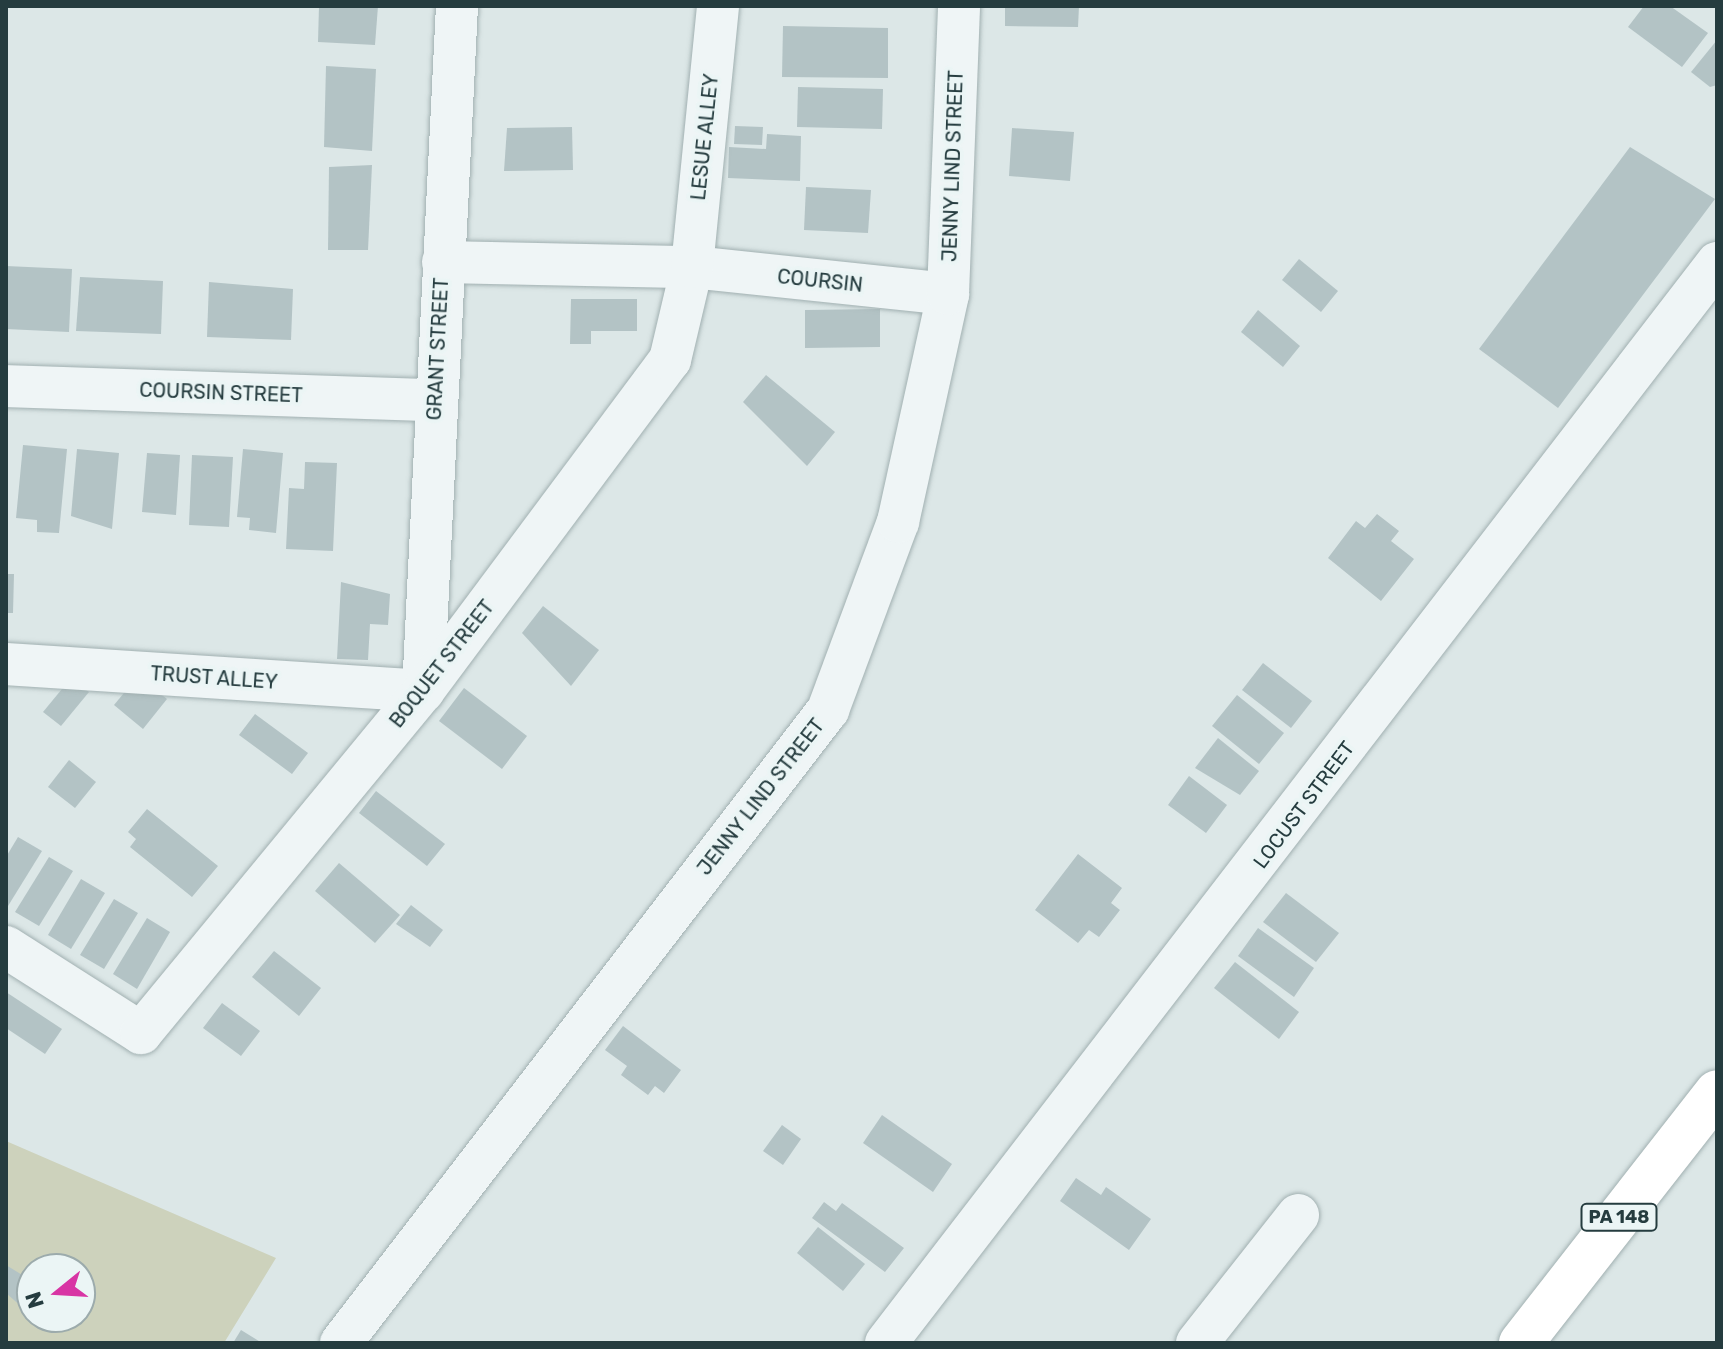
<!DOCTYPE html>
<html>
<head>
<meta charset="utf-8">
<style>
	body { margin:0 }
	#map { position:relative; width:1723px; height:1349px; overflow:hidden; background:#dce7e7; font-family:Rubik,sans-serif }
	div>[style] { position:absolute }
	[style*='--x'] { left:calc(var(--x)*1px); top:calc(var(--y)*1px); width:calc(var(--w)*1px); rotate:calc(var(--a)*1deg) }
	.green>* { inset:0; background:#cdd2bc }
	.building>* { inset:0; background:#b3c3c5 }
	.roads { filter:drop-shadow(0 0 2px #a1b0b1) drop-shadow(0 0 2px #a1b0b1) }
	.minor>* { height:42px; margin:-21px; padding:0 21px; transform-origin:21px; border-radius:21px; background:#eff5f6 }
	.major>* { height:44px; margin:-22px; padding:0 22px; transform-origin:22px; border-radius:22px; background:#fff }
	span { translate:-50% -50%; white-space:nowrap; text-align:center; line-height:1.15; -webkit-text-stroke:8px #ebf5f5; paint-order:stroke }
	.shield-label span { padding:2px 6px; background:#ebf5f5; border:2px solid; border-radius:6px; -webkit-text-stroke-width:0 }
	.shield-label { font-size:18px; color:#253c3f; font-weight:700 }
	.street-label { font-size:20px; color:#253c3f }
	.frame { position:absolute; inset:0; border:8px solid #253c3f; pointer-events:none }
	.north { position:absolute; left:16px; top:1253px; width:80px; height:80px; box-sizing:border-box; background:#ebf5f5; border:2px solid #9cabac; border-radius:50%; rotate:252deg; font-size:22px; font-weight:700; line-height:32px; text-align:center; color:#253c3f }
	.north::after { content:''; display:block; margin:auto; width:28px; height:36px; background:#d835a4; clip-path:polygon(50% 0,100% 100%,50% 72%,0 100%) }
</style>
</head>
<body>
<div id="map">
	<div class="green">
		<i style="clip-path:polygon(evenodd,6px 1141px,276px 1258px,224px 1343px,6px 1343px,6px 1141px,32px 1269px,80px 1269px,80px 1317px,32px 1317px,32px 1269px)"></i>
	</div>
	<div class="building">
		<i style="clip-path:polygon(319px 6px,378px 6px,375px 45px,318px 42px)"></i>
		<i style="clip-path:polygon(1005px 6px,1079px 6px,1078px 27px,1005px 26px)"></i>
		<i style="clip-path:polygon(1644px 6px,1670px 6px,1708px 33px,1682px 67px,1628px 27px)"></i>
		<i style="clip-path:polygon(783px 26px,888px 28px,888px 78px,782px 77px)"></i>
		<i style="clip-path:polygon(1717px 40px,1717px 85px,1710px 87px,1691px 72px)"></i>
		<i style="clip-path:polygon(326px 66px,376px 69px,372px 151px,324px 147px)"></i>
		<i style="clip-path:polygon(798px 87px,883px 89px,882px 129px,797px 127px)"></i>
		<i style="clip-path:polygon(735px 126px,763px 127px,762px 145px,734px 144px)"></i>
		<i style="clip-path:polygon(572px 127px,573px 170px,504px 171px,507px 128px)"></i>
		<i style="clip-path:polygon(1012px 128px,1074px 132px,1070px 181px,1009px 176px)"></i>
		<i style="clip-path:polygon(767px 134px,801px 136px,800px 181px,728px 178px,729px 147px,766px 149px)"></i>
		<i style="clip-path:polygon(1630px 147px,1715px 199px,1558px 408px,1479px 349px)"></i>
		<i style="clip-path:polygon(372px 165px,368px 250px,328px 250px,329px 167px)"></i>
		<i style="clip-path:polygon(806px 187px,871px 190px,868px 233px,804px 230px)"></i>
		<i style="clip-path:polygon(1299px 259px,1338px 291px,1321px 312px,1282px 280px)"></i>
		<i style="clip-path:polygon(6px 266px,72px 269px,69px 332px,6px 329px)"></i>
		<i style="clip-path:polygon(80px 277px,163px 281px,161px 334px,76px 331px)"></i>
		<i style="clip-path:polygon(209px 282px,293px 289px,291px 340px,207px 337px)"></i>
		<i style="clip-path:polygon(571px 299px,637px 299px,637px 331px,591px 331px,591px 344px,570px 344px)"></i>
		<i style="clip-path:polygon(880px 309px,880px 347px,805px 348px,805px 310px)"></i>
		<i style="clip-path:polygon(1258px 310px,1300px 346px,1283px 367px,1241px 332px)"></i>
		<i style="clip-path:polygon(766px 375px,835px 432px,807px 466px,743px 402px)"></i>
		<i style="clip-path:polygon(23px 445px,67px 449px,59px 533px,37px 532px,37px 520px,16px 518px)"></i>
		<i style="clip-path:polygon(77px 449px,119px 453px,112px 529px,71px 516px)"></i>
		<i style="clip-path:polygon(243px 449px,283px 453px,276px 533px,249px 530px,250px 518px,237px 517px)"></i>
		<i style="clip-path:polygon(147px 453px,180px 455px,176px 515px,142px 512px)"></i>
		<i style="clip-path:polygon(192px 455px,233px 457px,229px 527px,189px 525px)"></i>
		<i style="clip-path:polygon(305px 462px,337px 463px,333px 551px,286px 549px,289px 488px,304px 489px)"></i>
		<i style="clip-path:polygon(1377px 514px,1399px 531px,1391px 541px,1414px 559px,1381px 601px,1328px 558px,1356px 521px,1365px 528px)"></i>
		<i style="clip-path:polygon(6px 574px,14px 574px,13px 613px,6px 613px)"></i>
		<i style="clip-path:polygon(341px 582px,390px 594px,388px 625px,370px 624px,368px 660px,337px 659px)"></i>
		<i style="clip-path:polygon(543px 606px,599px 650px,571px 686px,522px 633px)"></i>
		<i style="clip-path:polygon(1263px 663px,1312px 701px,1291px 728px,1242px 690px)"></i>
		<i style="clip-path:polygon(138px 676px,167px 699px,143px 729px,114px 705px)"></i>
		<i style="clip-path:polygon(71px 678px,89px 692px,61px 726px,43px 712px)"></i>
		<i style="clip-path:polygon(464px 688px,527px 736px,502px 769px,439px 721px)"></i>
		<i style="clip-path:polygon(1237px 695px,1284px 733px,1259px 764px,1212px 726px)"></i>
		<i style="clip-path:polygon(255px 714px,308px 753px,292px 774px,239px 735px)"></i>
		<i style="clip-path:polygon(1218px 738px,1259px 771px,1240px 795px,1195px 768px)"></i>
		<i style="clip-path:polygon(69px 760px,96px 782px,75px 808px,48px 787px)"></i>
		<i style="clip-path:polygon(1189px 776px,1227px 805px,1206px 833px,1168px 805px)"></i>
		<i style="clip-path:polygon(376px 791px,445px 844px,427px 866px,359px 813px)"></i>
		<i style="clip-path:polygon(147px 809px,218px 866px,192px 897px,130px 847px,136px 839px,128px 832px)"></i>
		<i style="clip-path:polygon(18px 837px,42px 851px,8px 906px,6px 857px)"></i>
		<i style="clip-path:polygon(1078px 854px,1122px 888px,1111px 903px,1120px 910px,1099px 937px,1089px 930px,1078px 943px,1035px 910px)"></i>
		<i style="clip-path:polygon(49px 857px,73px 871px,39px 926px,15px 912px)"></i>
		<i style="clip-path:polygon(339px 863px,400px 915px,375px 943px,315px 891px)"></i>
		<i style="clip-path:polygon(81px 879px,105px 893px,71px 949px,48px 935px)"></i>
		<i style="clip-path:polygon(1286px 893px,1339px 933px,1316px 962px,1263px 922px)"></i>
		<i style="clip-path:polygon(114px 899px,138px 913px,104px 969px,80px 955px)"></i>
		<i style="clip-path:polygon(411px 905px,443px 930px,430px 947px,396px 924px)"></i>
		<i style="clip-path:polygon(147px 918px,170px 932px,137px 989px,113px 974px)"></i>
		<i style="clip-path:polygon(1258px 928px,1314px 968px,1294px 997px,1238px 956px)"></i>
		<i style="clip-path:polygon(274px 951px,321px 988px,299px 1016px,252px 977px)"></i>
		<i style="clip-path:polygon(1235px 962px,1299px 1012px,1279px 1039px,1214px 988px)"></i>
		<i style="clip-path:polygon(6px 992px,62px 1029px,45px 1054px,6px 1028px)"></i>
		<i style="clip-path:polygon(222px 1003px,260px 1031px,241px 1056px,203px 1028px)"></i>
		<i style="clip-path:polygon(623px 1026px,681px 1070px,664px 1093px,655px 1086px,648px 1095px,621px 1075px,627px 1066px,605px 1050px)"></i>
		<i style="clip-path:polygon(882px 1115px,952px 1164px,933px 1192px,863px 1143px)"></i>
		<i style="clip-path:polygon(782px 1125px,801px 1139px,783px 1165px,763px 1151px)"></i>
		<i style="clip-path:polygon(1076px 1178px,1101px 1195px,1106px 1187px,1151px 1219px,1129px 1250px,1060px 1201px)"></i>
		<i style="clip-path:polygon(824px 1202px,836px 1211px,842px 1203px,904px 1248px,885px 1272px,812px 1218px)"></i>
		<i style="clip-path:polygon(818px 1227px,865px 1264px,843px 1291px,797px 1253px)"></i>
		<i style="clip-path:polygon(6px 1265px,32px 1281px,32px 1316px,6px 1293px)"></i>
		<i style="clip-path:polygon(241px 1330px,262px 1343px,233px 1343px)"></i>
	</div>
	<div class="roads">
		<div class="minor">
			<i style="--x:443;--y:262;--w:249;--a:1.2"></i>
			<i style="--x:692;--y:267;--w:257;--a:6"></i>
			<i style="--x:6;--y:386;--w:429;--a:1.9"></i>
			<i style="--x:6;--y:664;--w:418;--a:3.7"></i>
			<i style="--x:423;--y:691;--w:686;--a:-87.16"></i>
			<i style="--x:6;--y:947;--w:160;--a:32.5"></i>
			<i style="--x:141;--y:1033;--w:443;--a:-50.5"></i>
			<i style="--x:423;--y:691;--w:413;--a:-53.3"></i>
			<i style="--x:670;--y:360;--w:96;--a:-76.7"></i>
			<i style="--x:692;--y:267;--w:262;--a:-84.3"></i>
			<i style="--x:341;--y:1343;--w:799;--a:-52.43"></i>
			<i style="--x:828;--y:710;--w:201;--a:-69.6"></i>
			<i style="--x:898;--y:522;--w:233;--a:-77.6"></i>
			<i style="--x:948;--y:294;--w:288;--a:-87.8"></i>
			<i style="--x:886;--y:1343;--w:1363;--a:-52.42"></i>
			<i style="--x:1197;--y:1343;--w:163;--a:-51.7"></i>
		</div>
		<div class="major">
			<i style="--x:1521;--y:1343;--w:318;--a:-52"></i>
		</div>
	</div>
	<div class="shield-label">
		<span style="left:1619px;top:1217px">PA 148</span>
	</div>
	<div class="street-label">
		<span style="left:705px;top:137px;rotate:-84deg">LESUE ALLEY</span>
		<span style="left:953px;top:166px;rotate:-88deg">JENNY LIND STREET</span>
		<span style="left:820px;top:281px;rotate:6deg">COURSIN</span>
		<span style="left:438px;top:349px;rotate:-87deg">GRANT STREET</span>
		<span style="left:221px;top:393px;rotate:2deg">COURSIN STREET</span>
		<span style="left:442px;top:664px;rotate:-52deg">BOQUET STREET</span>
		<span style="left:214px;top:678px;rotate:4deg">TRUST ALLEY</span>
		<span style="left:761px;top:797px;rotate:-52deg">JENNY LIND STREET</span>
		<span style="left:1304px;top:805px;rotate:-53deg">LOCUST STREET</span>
	</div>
	<div class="frame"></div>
	<div class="north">N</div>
</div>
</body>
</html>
